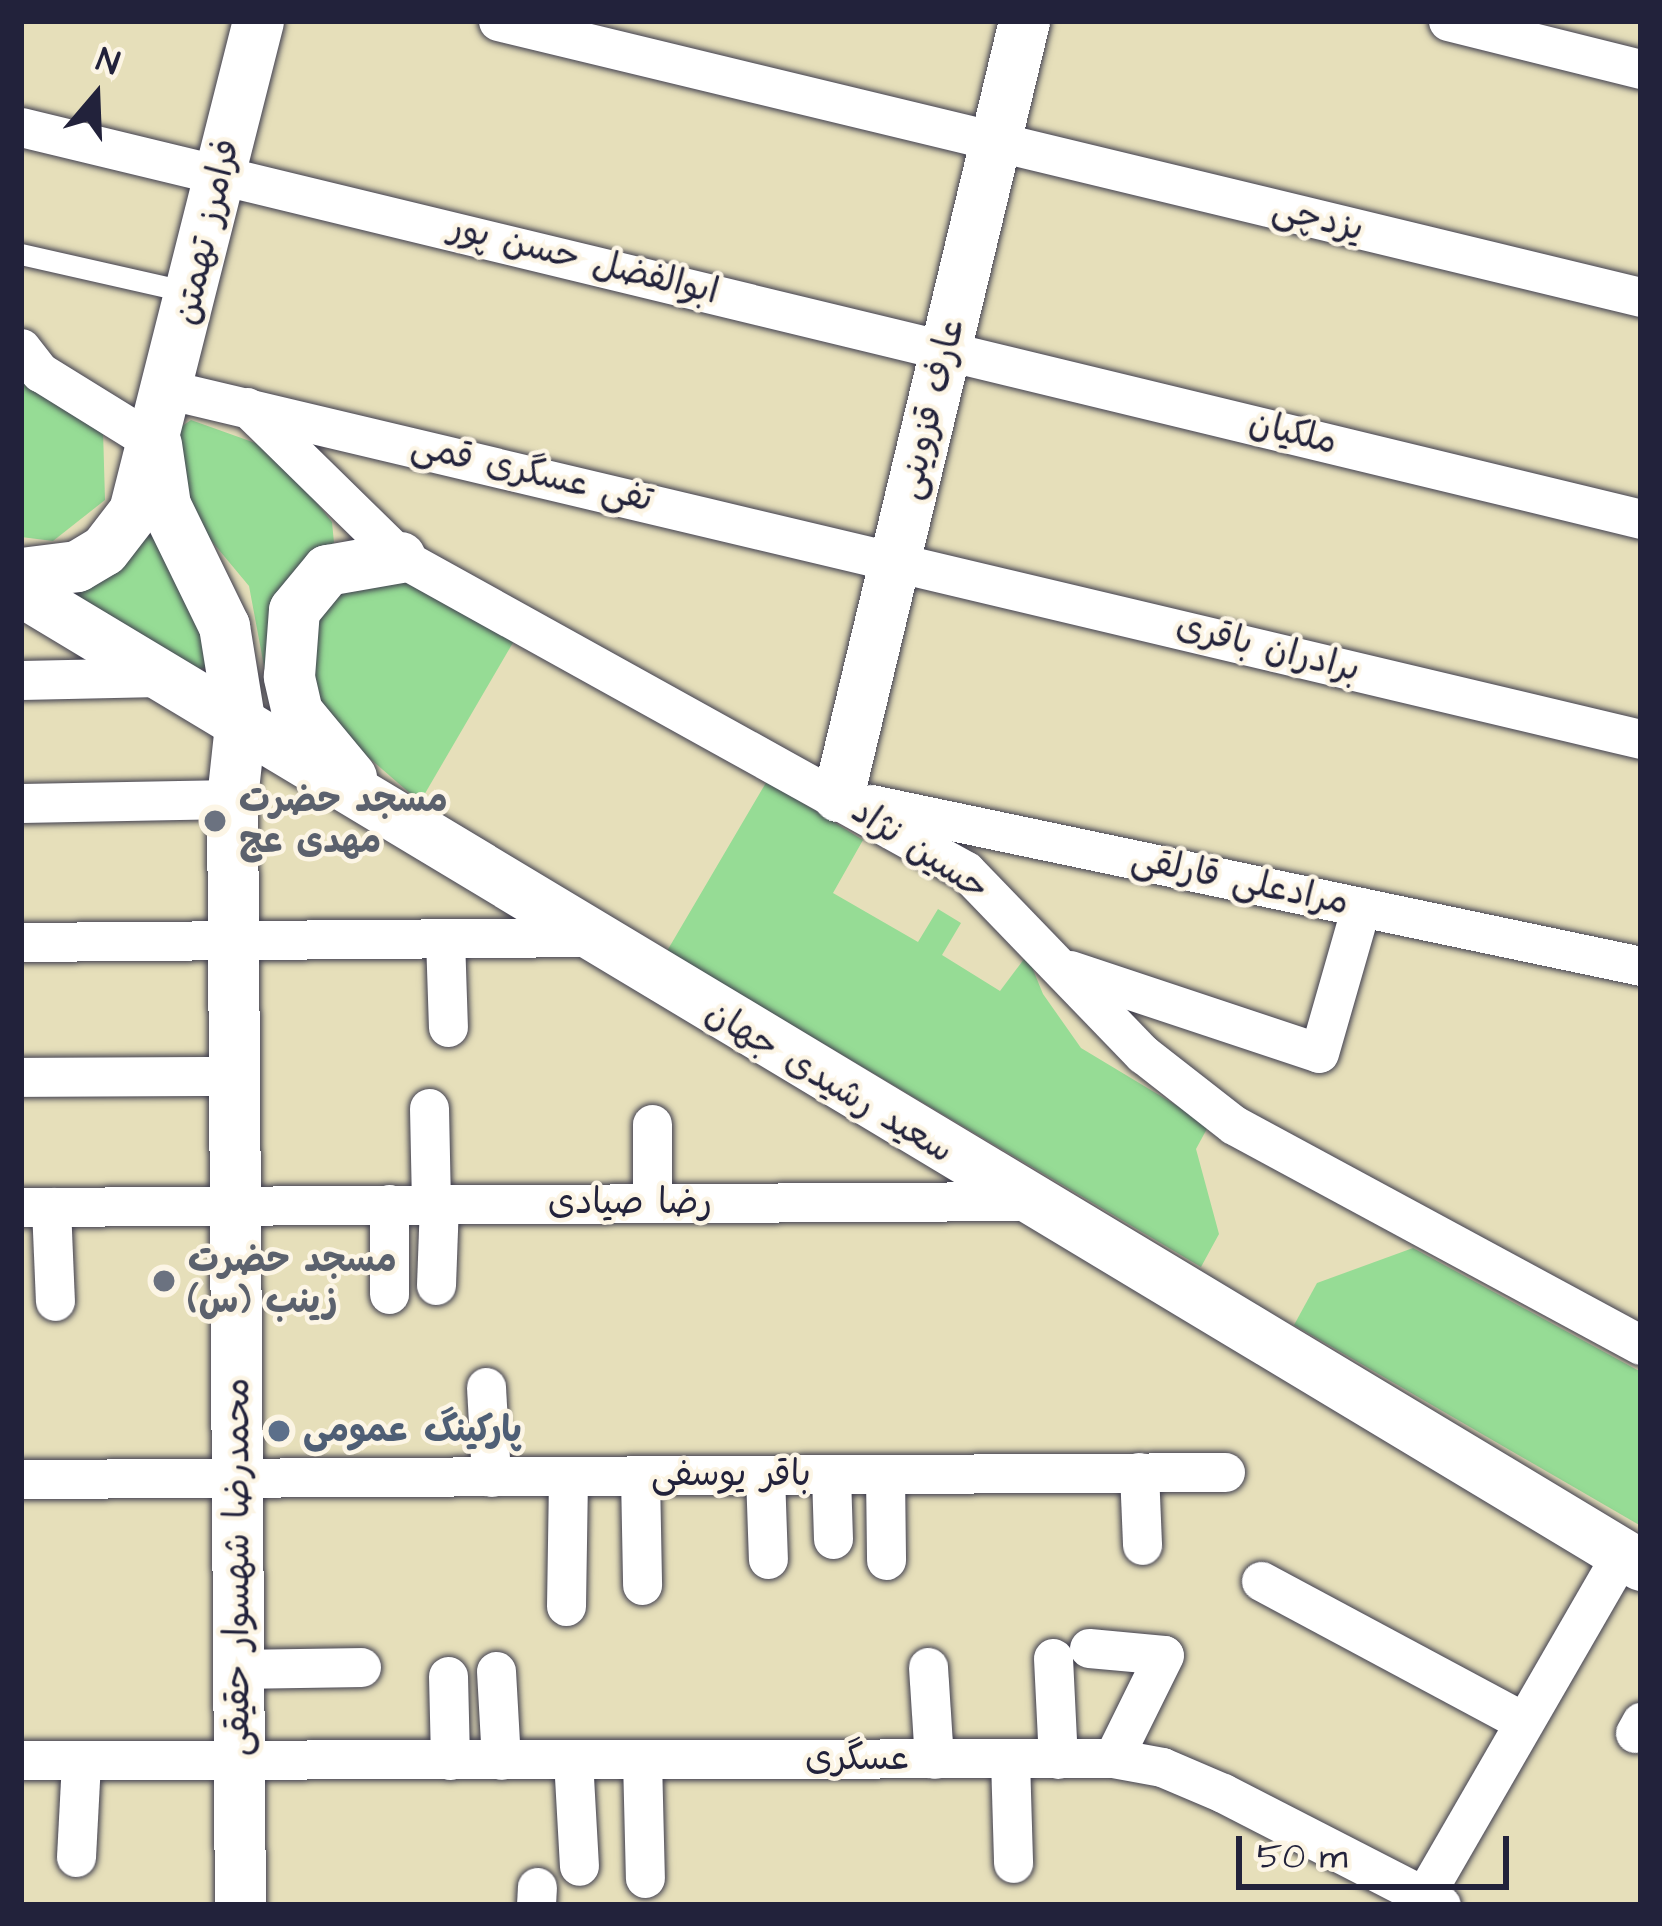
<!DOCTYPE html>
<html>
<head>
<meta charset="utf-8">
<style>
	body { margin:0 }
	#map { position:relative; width:1662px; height:1926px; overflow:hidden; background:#e6dfba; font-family:"Architects Daughter","Playpen Sans Arabic",sans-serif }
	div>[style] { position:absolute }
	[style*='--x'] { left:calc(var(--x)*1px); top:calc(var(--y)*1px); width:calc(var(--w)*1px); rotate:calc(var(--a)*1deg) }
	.green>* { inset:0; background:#96dc95 }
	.roads { filter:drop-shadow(0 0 3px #3f3e4e) drop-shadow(0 0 3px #3f3e4e) }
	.service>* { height:21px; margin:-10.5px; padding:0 10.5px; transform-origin:10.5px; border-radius:10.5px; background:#fff }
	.minor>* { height:39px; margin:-19.5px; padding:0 19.5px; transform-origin:19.5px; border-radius:19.5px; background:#fff }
	.tertiary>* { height:51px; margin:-25.5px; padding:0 25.5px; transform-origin:25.5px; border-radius:25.5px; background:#fff }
	.dots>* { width:33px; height:33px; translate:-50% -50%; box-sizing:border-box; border:6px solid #fcf5e5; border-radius:50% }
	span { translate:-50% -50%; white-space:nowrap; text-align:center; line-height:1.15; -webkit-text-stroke:9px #fcf5e5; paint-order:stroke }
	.street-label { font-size:36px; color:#22223b }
	.worship-label { font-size:36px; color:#5b616d; font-weight:700 }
	.left { translate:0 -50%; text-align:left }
	.service-label { font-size:36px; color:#4e5e75; font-weight:700 }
	.frame { position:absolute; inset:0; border:24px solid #22223b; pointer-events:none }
	.north { position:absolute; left:36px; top:36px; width:120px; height:120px; -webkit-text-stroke:9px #fcf5e5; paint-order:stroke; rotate:19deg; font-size:33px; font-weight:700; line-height:48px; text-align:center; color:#22223b }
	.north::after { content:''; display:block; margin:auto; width:42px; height:54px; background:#22223b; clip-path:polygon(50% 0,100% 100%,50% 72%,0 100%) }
	.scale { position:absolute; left:1236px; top:1836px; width:273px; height:54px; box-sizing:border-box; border:6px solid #22223b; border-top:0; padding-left:15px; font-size:36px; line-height:42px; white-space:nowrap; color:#22223b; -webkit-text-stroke:9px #fcf5e5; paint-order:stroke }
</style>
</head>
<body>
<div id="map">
	<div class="green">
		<i style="clip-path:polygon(21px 371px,103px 430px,105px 500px,53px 541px,21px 537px)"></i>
		<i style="clip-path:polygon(191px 420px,275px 450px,332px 522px,334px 543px,308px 554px,276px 600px,267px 682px,249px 586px,184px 508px,178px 429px)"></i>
		<i style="clip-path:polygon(149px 527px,184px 571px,209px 667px,196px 670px,54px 583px)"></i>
		<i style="clip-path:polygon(336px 581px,417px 582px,518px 634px,420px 802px,315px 711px,312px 622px)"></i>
		<i style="clip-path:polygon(767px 781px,863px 840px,833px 893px,918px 942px,938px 909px,961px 923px,942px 955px,1000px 991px,1027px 955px,1043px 994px,1081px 1048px,1209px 1125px,1196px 1149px,1219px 1234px,1201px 1267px,667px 951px)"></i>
		<i style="clip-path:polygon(1413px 1248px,1641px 1372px,1641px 1526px,1294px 1325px,1317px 1283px)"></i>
	</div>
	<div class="roads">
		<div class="service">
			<i style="--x:21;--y:254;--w:175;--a:12.8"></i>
		</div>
		<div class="minor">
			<i style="--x:498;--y:21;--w:1176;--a:13.58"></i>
			<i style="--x:1448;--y:21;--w:199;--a:14"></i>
			<i style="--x:21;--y:127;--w:1667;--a:13.6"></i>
			<i style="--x:21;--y:348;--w:31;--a:52"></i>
			<i style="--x:40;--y:372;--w:137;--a:31.8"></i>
			<i style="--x:170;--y:390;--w:1512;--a:13.35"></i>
			<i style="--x:247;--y:407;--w:214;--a:44.4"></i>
			<i style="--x:400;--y:557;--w:647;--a:29.02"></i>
			<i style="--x:966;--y:871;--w:255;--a:46"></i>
			<i style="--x:1143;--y:1054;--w:115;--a:38"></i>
			<i style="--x:1234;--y:1125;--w:463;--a:28.4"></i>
			<i style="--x:21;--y:680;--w:139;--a:-1.2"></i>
			<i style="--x:21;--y:803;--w:211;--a:-1.1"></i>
			<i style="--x:871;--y:804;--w:787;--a:11.88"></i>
			<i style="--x:445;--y:938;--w:89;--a:88.1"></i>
			<i style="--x:21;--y:942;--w:568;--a:-0.5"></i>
			<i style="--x:1070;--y:970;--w:262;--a:18.4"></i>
			<i style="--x:1319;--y:1053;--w:152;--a:-74"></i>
			<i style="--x:21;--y:1077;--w:214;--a:-0.3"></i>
			<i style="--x:429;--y:1108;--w:96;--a:88.8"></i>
			<i style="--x:652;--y:1203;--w:79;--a:-90"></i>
			<i style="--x:389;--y:1204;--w:90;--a:90"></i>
			<i style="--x:21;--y:1207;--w:1004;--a:-0.34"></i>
			<i style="--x:51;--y:1207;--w:94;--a:87.6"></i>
			<i style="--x:436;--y:1285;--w:81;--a:-87.9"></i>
			<i style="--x:486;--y:1387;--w:90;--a:86.8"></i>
			<i style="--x:1139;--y:1472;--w:73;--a:87.6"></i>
			<i style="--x:885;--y:1474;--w:86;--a:89.3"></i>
			<i style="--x:765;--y:1475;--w:84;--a:88"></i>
			<i style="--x:831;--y:1475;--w:64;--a:88.2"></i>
			<i style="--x:640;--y:1476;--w:109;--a:88.9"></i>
			<i style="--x:21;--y:1479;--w:1204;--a:-0.33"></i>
			<i style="--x:1261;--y:1581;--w:298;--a:28.2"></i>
			<i style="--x:566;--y:1606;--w:129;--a:-89.1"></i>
			<i style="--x:1089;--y:1648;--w:75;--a:5.3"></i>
			<i style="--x:1164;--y:1655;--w:115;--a:116.3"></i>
			<i style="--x:1053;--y:1658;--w:101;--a:87.2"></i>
			<i style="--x:928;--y:1667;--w:92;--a:86.3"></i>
			<i style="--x:239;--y:1669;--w:122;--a:-0.9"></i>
			<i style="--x:496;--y:1671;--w:89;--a:86.8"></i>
			<i style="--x:448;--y:1676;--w:84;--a:88.6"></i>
			<i style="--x:1635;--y:1733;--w:13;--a:-61"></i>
			<i style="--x:573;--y:1759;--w:107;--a:86.8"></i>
			<i style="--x:642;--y:1759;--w:119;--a:88.6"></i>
			<i style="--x:1010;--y:1759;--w:104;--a:88.3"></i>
			<i style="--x:21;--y:1760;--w:1092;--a:-0.1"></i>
			<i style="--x:1113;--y:1758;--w:50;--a:10.4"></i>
			<i style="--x:1162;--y:1767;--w:66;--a:23.1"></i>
			<i style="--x:1223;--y:1793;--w:245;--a:27.2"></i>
			<i style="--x:76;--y:1857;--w:97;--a:-87"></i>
			<i style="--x:1424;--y:1896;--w:394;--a:-60"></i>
			<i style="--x:536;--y:1905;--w:18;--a:-87"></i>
		</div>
		<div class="tertiary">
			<i style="--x:156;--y:444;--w:62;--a:81.6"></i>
			<i style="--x:165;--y:505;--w:135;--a:64"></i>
			<i style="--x:224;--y:626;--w:100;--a:80.8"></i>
			<i style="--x:240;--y:725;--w:74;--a:96.2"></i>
			<i style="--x:232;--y:799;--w:1106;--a:89.59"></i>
			<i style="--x:21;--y:573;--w:56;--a:-7.1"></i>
			<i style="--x:77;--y:566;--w:31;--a:-31"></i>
			<i style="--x:104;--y:550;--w:49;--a:-52.4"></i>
			<i style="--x:134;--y:511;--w:505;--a:-75.8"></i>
			<i style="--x:21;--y:591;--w:1890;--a:31.02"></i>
			<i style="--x:351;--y:777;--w:85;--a:-129.7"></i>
			<i style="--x:297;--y:712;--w:37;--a:-103"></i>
			<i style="--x:289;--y:676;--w:66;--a:-85.7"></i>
			<i style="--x:294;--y:610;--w:52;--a:-50.5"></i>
			<i style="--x:327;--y:570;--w:74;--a:-10.1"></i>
			<i style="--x:838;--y:796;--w:797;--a:-76.5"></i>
		</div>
	</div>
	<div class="dots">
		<i style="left:215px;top:821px;background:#6b7280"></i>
		<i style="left:164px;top:1281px;background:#6b7280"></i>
		<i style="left:279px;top:1431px;background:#5c6f8a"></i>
	</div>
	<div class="street-label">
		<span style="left:1318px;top:219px;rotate:14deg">یزدچی</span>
		<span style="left:207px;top:232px;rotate:-77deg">فرامرز تهمتن</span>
		<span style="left:584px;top:260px;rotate:14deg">ابوالفضل حسن پور</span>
		<span style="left:931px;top:409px;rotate:-76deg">عارف قزوینی</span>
		<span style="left:1293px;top:433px;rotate:14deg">ملکیان</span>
		<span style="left:532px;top:473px;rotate:13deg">تفی عسگری قمی</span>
		<span style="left:1268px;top:648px;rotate:14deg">برادران باقری</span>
		<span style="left:920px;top:850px;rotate:33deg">حسین نژاد</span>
		<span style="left:1240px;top:881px;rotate:12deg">مرادعلی قارلقی</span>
		<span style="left:829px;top:1082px;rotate:31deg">سعید رشیدی جهان</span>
		<span style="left:630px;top:1203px">رضا صیادی</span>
		<span style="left:731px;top:1475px">باقر یوسفی</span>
		<span style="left:238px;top:1567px;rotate:-90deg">محمدرضا شهسوار حقیقی</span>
		<span style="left:857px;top:1759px">عسگری</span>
	</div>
	<div class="worship-label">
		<span class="left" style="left:239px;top:821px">مسجد حضرت<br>مهدی عج</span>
		<span class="left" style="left:188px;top:1281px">مسجد حضرت<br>زینب (س)</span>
	</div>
	<div class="service-label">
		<span class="left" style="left:303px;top:1431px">پارکینگ عمومی</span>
	</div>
	<div class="frame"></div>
	<div class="north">N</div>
	<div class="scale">50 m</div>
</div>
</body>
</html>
